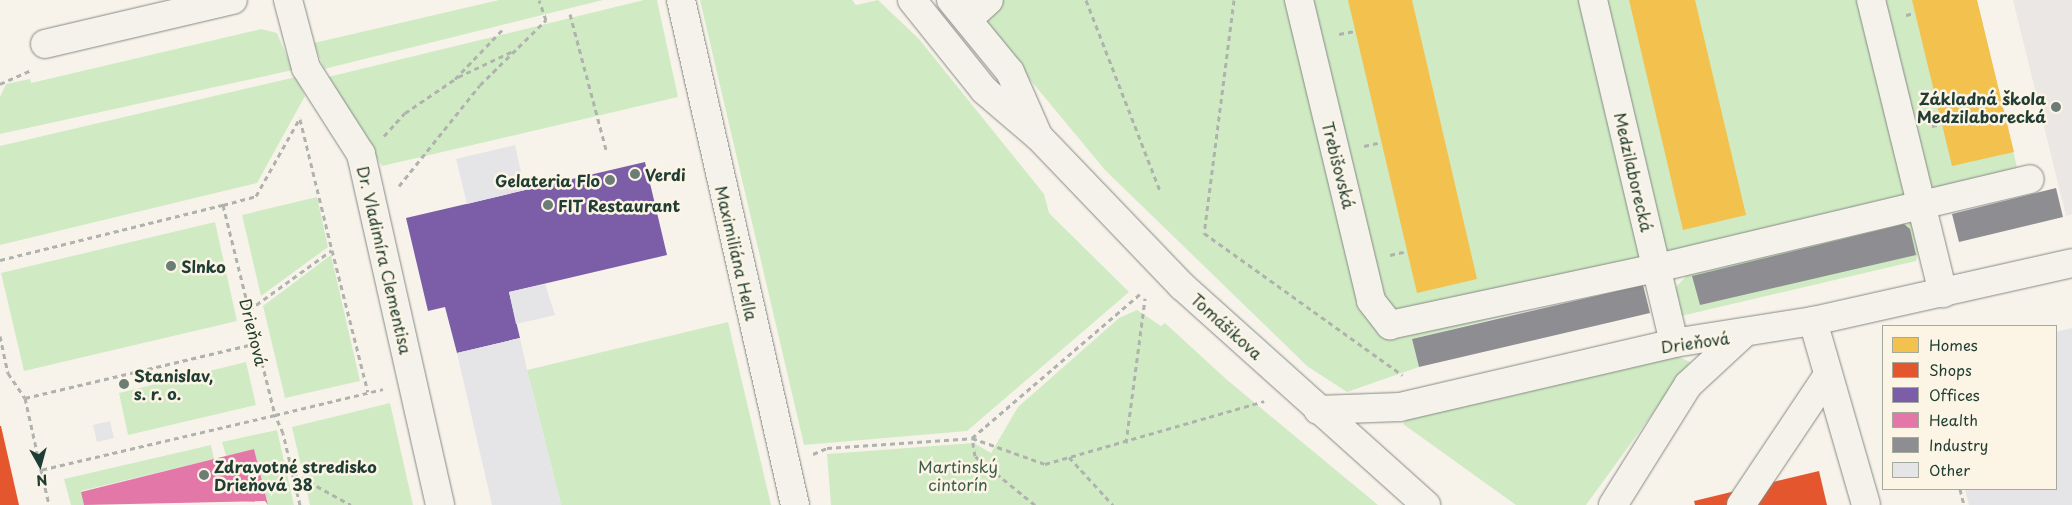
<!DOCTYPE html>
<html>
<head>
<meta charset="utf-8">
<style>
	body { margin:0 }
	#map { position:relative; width:2072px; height:505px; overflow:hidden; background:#f7f3ea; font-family:"Playpen Sans",sans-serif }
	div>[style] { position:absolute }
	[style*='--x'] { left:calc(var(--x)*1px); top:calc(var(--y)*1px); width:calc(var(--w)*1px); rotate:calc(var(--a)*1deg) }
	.built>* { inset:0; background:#eae7e4 }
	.green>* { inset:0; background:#d0ebc4 }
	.homes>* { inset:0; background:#f2c14e }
	.shops>* { inset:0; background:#e4572e }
	.offices>* { inset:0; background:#7b5ea7 }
	.health>* { inset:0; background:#e377a8 }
	.industry>* { inset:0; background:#8d8d92 }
	.building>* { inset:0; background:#e5e4e7 }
	.path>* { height:3px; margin-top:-1.5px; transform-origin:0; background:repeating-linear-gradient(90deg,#b0b2ad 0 5px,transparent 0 9px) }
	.roads { filter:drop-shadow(0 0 1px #868984) drop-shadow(0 0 1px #868984) }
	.minor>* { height:28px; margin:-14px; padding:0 14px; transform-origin:14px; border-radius:14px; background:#f5f2ec }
	.major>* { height:28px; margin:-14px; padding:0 14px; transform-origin:14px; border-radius:14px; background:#f5f2ec }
	.dots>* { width:14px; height:14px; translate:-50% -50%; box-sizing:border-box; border:2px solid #fcf5e5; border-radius:50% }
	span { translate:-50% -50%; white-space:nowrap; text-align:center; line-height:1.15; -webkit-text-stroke:5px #fcf5e5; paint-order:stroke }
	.poi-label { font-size:16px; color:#1f3d34; font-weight:700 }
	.right { translate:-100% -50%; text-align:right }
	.left { translate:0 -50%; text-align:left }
	.street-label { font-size:16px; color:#1f3d34 }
	.park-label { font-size:16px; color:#3c5e4b }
	.legend { position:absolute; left:1882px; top:325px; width:175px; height:165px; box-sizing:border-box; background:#fcf5e5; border:1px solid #a4ab9e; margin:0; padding:6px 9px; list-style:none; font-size:15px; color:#1f3d34 }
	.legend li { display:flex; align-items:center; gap:10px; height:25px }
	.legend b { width:25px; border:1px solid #a4ab9e }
	.north { position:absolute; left:15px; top:440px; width:50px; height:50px; -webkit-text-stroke:4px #fcf5e5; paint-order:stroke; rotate:173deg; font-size:14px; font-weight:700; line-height:20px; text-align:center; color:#1f3d34 }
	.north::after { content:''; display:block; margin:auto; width:18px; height:22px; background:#1f3d34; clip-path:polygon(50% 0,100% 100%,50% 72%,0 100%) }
</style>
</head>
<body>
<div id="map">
	<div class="built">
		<i style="clip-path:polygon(2013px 0,2072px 0,2072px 214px,2066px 216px)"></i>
	</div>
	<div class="green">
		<i style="clip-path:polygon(499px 0,603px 0,324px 69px,314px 43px)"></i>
		<i style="clip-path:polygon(644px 0,657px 0,678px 97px,382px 166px,328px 77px)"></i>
		<i style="clip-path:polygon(700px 0,852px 0,856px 5px,878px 0,919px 39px,1044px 194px,1049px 213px,1129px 292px,967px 431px,804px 445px)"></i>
		<i style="clip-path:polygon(964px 0,1977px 0,2022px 188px,1912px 215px,1920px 244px,1916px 261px,1681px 316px,1674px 305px,1675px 288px,1692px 270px,1412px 339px,1419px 367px,1347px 392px,1307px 366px,1105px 170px)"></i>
		<i style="clip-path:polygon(261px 29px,277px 33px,293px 70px,0 134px,0 97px,6px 84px,30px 79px,31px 83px)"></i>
		<i style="clip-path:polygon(296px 77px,305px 96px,257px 183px,0 245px,0 146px)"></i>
		<i style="clip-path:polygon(317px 197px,328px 247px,261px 296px,242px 215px)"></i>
		<i style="clip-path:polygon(215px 222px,237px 321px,24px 371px,1px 273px)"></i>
		<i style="clip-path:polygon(331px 255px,360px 381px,285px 398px,263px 306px)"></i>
		<i style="clip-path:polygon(1137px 310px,1161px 326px,1165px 323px,1226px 379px,1378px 505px,831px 505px,827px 454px,974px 443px,991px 453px,1018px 407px,1119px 318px)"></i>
		<i style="clip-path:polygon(728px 322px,771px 505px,561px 505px,527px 370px)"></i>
		<i style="clip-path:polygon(1675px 355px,1690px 362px,1586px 505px,1516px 505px,1403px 424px,1410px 416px)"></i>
		<i style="clip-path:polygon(246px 362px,256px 405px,128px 435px,119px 393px)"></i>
		<i style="clip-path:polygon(390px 403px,413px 505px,310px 505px,292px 427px)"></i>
		<i style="clip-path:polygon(277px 430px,294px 505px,268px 505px,254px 449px,226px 456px,222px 442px)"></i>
		<i style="clip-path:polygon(211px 445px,214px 459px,81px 491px,84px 505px,71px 505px,64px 479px)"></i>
	</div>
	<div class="homes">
		<i style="clip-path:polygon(1348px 0,1412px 0,1477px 279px,1417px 293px)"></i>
		<i style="clip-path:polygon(1629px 0,1695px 0,1746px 215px,1683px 230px)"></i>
		<i style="clip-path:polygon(1912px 0,1977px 0,2014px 152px,1952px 166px)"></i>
	</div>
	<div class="shops">
		<i style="clip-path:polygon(0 426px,1px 426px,19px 505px,0 505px)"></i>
		<i style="clip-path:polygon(1819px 471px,1827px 505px,1695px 505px,1694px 501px)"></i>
	</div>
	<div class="offices">
		<i style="clip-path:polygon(645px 162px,667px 255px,509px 292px,520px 338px,457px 353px,445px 307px,428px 311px,406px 218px)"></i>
	</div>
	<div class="health">
		<i style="clip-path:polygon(254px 449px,268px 505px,265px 501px,84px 505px,81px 492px)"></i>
	</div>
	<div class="industry">
		<i style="clip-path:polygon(2056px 188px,2063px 217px,1959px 242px,1952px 214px)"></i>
		<i style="clip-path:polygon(1904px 224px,1910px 229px,1916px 255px,1700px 305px,1692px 276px)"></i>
		<i style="clip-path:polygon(1643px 285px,1650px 313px,1419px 367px,1412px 339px)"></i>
	</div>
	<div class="building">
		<i style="clip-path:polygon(515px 145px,525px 190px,467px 204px,456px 159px)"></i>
		<i style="clip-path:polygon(545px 284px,555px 315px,516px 324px,509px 292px)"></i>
		<i style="clip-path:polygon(2072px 328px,2072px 505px,1969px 505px,1965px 489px,2056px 489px,2056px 332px)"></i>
		<i style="clip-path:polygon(520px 338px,527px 370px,561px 505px,492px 505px,457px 353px)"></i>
		<i style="clip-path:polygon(110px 421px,114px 438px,97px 442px,93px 425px)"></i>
	</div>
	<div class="path">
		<i style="--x:1086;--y:0;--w:205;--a:68.8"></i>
		<i style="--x:1234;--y:0;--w:235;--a:97.3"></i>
		<i style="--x:1204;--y:233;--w:244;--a:35.6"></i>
		<i style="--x:570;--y:14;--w:140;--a:75.1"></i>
		<i style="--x:1906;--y:15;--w:9;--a:-13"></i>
		<i style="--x:1339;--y:34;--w:16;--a:-11"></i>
		<i style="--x:458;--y:77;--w:61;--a:-25.3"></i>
		<i style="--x:0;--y:84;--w:34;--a:-24"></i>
		<i style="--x:300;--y:119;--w:135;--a:76.3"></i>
		<i style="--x:1932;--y:126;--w:9;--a:-13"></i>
		<i style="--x:384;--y:136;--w:31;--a:-48"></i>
		<i style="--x:405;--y:113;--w:60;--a:-34.2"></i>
		<i style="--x:455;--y:79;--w:68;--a:-46.2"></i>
		<i style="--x:1364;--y:146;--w:17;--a:-13"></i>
		<i style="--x:399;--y:186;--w:129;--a:-51.3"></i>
		<i style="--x:480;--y:85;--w:93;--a:-44.6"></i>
		<i style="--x:546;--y:20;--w:21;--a:-109"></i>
		<i style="--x:223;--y:205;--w:34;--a:-15"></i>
		<i style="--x:256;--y:196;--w:90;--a:-60.6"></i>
		<i style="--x:1390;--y:255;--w:17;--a:-13"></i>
		<i style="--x:0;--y:260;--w:230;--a:-13.9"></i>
		<i style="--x:223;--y:205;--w:216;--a:76.1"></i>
		<i style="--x:275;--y:415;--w:240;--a:166.8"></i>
		<i style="--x:41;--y:470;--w:36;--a:77"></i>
		<i style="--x:249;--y:310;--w:102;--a:-35.9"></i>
		<i style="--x:332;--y:250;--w:146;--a:75.8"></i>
		<i style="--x:0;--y:336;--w:38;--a:78"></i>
		<i style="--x:8;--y:373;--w:30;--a:56"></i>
		<i style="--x:25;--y:398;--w:74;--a:77.5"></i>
		<i style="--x:25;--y:398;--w:238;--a:-13.3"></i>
		<i style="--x:1126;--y:443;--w:146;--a:-82.5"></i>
		<i style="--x:813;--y:454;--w:15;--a:-23"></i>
		<i style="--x:827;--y:448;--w:145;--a:-3.9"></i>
		<i style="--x:972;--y:438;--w:77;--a:19.6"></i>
		<i style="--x:1045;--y:464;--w:228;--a:-16"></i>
		<i style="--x:1069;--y:457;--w:65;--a:47.5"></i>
		<i style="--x:293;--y:473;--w:66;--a:28.9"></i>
		<i style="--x:1960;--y:489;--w:16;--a:76"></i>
		<i style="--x:300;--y:505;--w:74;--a:-103.3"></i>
		<i style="--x:283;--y:433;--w:20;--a:-114"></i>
		<i style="--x:275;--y:415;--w:111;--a:-13.5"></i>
		<i style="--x:1035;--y:505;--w:77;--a:-140.8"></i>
		<i style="--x:975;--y:456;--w:18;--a:-99"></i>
		<i style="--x:972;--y:438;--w:221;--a:-40.6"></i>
	</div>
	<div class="roads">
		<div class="minor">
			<i style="--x:288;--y:0;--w:70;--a:75.2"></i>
			<i style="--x:306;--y:68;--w:102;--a:57.4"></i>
			<i style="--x:361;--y:154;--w:360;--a:77.3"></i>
			<i style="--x:681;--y:0;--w:518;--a:77.28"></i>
			<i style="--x:1299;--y:0;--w:309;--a:76.5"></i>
			<i style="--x:1371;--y:301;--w:31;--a:52"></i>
			<i style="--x:1390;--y:325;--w:273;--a:-12.1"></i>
			<i style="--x:1657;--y:268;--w:383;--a:-13.4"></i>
			<i style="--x:1593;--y:0;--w:352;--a:76.7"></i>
			<i style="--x:1871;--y:0;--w:302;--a:76.2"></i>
			<i style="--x:968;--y:19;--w:28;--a:-42"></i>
			<i style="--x:45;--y:44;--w:193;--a:-13.2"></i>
			<i style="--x:1813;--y:321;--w:191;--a:73.9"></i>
			<i style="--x:1318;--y:410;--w:82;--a:-2.1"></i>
			<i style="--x:1400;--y:407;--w:281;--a:-13.1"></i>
			<i style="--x:1674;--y:343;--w:141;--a:-9"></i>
			<i style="--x:1813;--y:321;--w:265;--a:-12.6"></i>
			<i style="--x:1613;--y:505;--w:142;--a:-58"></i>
			<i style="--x:1688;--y:385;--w:74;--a:-42.8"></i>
			<i style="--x:1741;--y:505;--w:153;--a:-56.2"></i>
		</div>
		<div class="major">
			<i style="--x:912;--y:0;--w:115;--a:51.3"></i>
			<i style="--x:984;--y:90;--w:72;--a:40.5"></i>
			<i style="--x:1039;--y:137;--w:207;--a:46.2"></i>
			<i style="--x:1182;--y:286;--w:328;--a:41.9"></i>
			<i style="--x:951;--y:0;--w:93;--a:50.7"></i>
			<i style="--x:1010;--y:72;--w:64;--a:66.2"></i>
		</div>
	</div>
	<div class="dots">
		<i style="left:2056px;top:107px;background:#6b7d74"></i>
		<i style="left:635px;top:174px;background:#6b7d74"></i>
		<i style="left:610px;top:180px;background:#6b7d74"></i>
		<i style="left:548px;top:205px;background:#6b7d74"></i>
		<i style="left:171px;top:266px;background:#6b7d74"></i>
		<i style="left:124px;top:384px;background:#6b7d74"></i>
		<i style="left:204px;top:475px;background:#6b7d74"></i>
	</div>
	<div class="poi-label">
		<span class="right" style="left:2046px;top:107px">Základná škola<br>Medzilaborecká</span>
		<span class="left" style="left:645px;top:174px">Verdi</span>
		<span class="right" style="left:600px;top:180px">Gelateria Flo</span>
		<span class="left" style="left:558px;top:205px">FIT Restaurant</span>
		<span class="left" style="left:181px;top:266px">Slnko</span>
		<span class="left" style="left:134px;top:384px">Stanislav,<br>s. r. o.</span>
		<span class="left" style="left:214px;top:475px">Zdravotné stredisko<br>Drieňová 38</span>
	</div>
	<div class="street-label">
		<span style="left:1339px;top:165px;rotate:76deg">Trebišovská</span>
		<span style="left:1634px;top:172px;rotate:77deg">Medzilaborecká</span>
		<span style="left:737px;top:253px;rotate:77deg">Maximiliána Hella</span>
		<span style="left:385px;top:260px;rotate:77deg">Dr. Vladimíra Clementisa</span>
		<span style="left:1227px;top:326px;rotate:42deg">Tomášikova</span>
		<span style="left:254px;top:332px;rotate:76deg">Drieňová</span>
		<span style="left:1695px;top:342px;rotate:-8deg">Drieňová</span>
	</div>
	<div class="park-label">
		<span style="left:958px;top:475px">Martinský<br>cintorín</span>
	</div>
	<ul class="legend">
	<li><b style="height:14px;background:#f2c14e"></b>Homes</li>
	<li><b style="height:14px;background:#e4572e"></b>Shops</li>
	<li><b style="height:14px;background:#7b5ea7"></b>Offices</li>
	<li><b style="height:14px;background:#e377a8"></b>Health</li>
	<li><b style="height:14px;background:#8d8d92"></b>Industry</li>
	<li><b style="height:14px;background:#e5e4e7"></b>Other</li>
	</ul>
	<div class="north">N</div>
</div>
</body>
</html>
